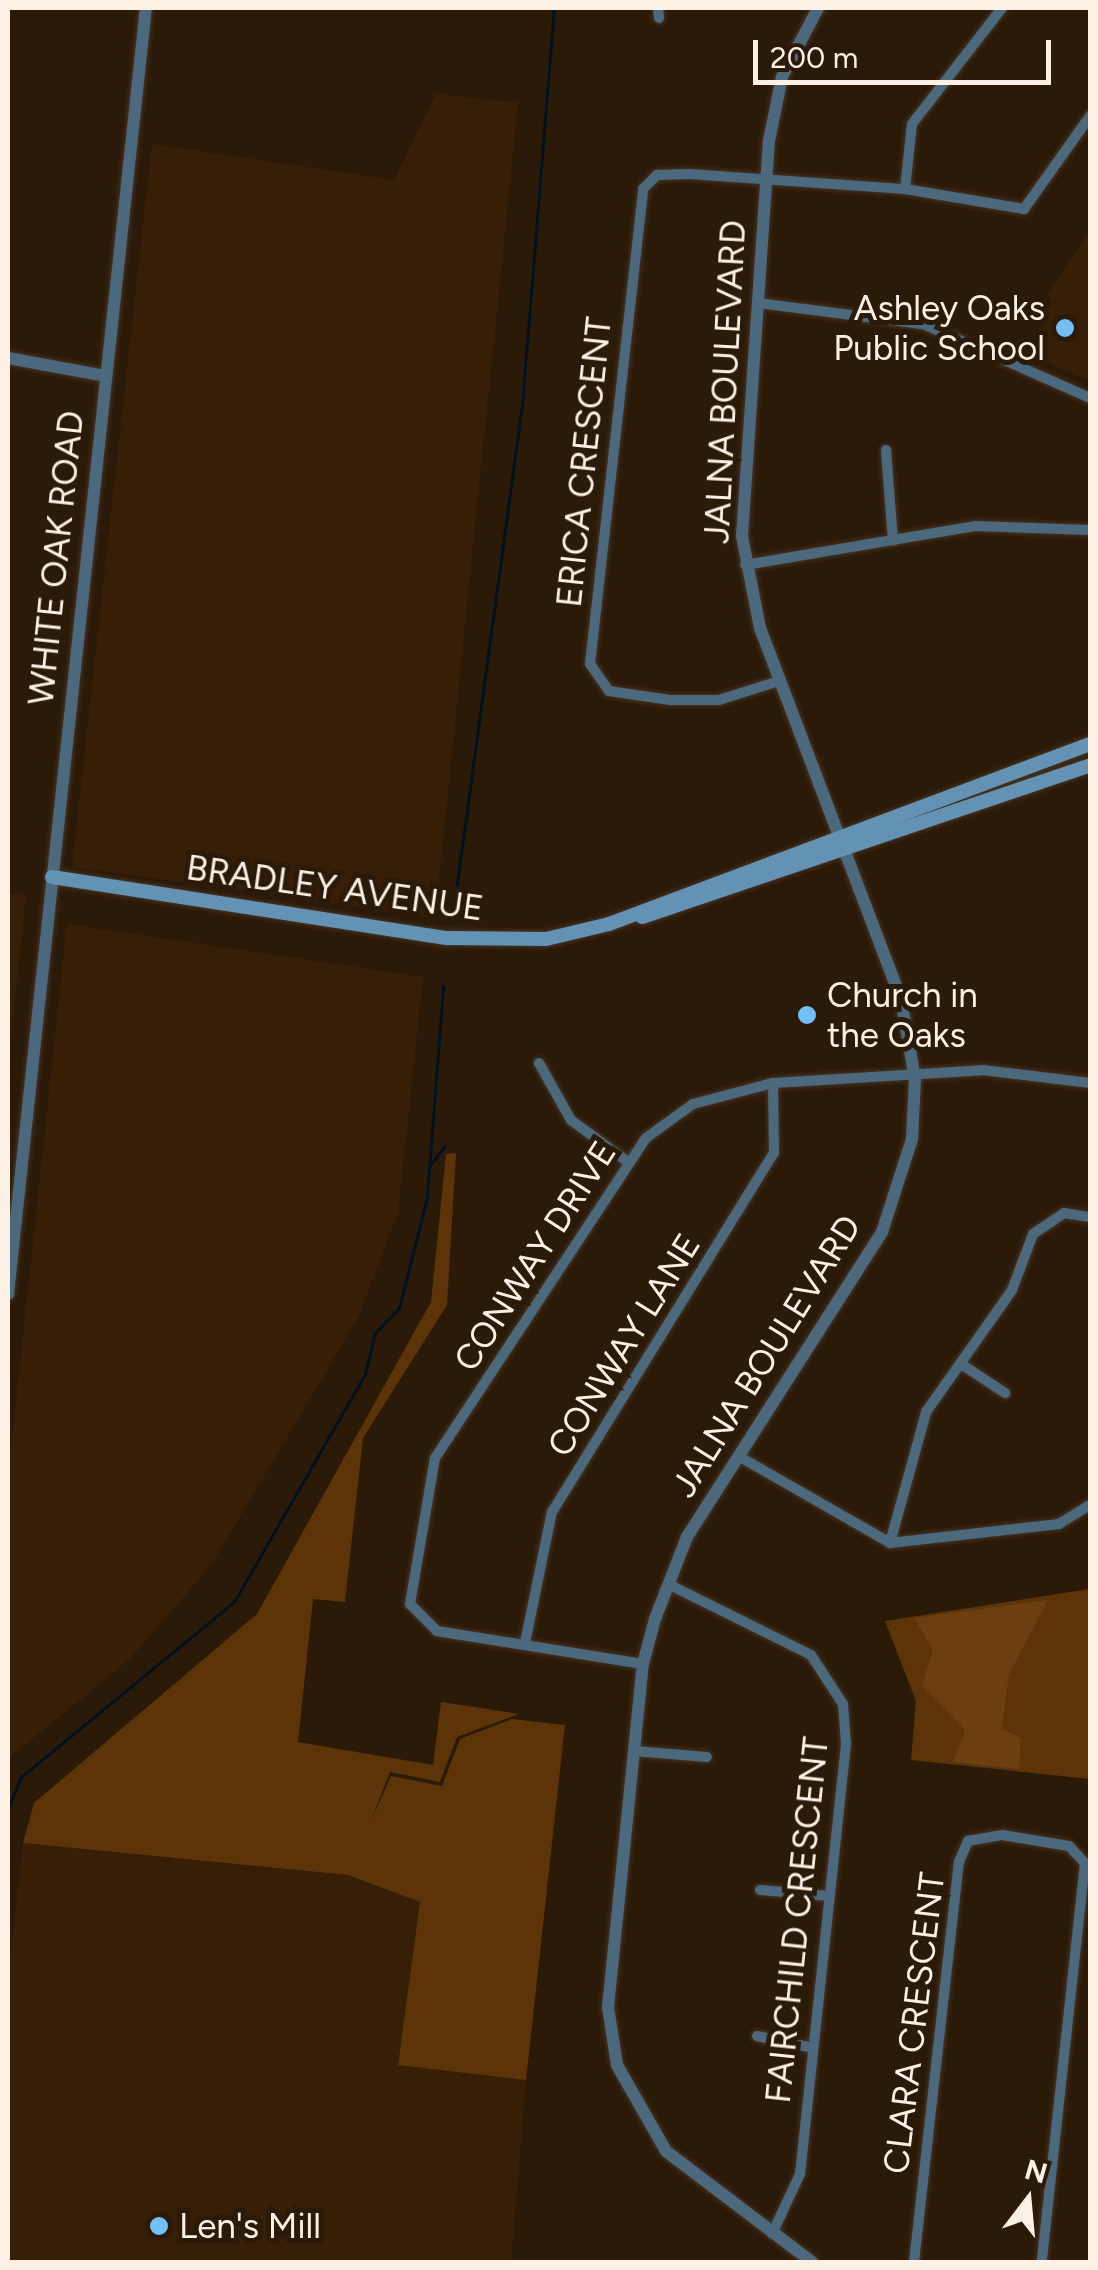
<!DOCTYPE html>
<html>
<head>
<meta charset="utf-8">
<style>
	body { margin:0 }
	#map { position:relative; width:1098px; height:2270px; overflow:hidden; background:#2c1a09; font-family:Figtree,sans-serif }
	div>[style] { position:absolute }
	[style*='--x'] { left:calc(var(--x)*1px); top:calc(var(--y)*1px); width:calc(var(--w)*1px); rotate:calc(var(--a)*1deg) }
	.built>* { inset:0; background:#361e07 }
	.green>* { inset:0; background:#5c3407 }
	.forest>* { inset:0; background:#6b3f10 }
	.stream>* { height:2.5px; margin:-1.25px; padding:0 1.25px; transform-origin:1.25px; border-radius:1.25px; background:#001220 }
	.roads { filter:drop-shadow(0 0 2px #453423) drop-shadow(0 0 2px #453423) }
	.minor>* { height:10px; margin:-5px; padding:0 5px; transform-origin:5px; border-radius:5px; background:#4b687d }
	.tertiary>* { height:12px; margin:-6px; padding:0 6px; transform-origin:6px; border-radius:6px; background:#4b687d }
	.secondary>* { height:14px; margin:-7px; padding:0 7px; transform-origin:7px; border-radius:7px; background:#6392b4 }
	.dots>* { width:28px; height:28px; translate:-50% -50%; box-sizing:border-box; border:5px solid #2c1a09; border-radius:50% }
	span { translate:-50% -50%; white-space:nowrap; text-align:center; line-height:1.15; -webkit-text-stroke:10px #2c1a09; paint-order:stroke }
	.poi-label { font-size:35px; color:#fdf0e5 }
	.right { translate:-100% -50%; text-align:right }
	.left { translate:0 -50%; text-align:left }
	.street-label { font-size:35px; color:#fdf0e5 }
	.frame { position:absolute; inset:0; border:10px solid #fdf0e5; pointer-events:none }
	.north { position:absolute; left:978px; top:2150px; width:100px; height:100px; -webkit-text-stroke:8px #2c1a09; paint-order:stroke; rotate:16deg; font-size:28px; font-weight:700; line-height:40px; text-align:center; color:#fdf0e5 }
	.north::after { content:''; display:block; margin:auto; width:35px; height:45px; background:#fdf0e5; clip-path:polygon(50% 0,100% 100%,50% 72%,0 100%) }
	.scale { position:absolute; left:753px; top:40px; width:298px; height:45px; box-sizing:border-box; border:5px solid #fdf0e5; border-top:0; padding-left:12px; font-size:30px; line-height:35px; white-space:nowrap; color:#fdf0e5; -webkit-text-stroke:8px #2c1a09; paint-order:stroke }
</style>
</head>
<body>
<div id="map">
	<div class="built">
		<i style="clip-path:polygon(436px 94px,518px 103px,435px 918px,72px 867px,152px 144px,394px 180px)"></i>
		<i style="clip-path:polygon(1090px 232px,1090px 381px,1026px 353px,1052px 303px,1047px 294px)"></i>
		<i style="clip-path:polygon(8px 893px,26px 896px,8px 1062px)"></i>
		<i style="clip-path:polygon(67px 924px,423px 977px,398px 1213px,358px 1318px,212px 1564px,130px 1659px,8px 1759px,8px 1477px)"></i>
		<i style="clip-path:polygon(23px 1843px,348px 1875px,420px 1902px,398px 2064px,526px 2080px,511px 2262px,8px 2262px,8px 1980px)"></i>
	</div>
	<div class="green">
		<i style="clip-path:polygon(456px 1153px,447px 1305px,363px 1438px,345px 1602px,313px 1599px,298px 1742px,433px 1765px,441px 1702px,519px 1714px,457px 1737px,440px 1782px,390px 1772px,371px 1821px,391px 1776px,442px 1786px,460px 1739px,512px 1719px,565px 1725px,526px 2080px,398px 2065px,420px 1902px,348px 1875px,23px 1843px,34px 1803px,257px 1614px,431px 1302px,446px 1154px)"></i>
		<i style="clip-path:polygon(1090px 1589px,1090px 1779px,911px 1760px,916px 1701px,885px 1621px)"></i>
	</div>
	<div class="forest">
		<i style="clip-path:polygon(1048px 1600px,1009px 1674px,1002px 1729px,1021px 1738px,1019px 1769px,953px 1762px,965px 1730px,922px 1686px,933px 1650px,914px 1618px)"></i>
	</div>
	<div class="stream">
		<i style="--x:453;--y:913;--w:513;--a:-82.27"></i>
		<i style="--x:522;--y:405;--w:398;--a:-85.4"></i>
		<i style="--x:430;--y:1165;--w:24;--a:-52"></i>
		<i style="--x:8;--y:1808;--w:34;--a:-67"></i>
		<i style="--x:21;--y:1777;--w:276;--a:-39.4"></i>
		<i style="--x:234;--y:1602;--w:263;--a:-60.1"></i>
		<i style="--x:365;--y:1374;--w:42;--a:-76.3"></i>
		<i style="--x:375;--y:1333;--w:35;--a:-46"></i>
		<i style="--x:399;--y:1308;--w:114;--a:-75.8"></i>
		<i style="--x:427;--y:1197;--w:211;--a:-85.6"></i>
	</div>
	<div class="roads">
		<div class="minor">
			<i style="--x:658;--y:8;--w:10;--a:84"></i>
			<i style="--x:905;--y:189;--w:65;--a:-83.9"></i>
			<i style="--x:912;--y:124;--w:147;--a:-52.2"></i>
			<i style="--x:758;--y:303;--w:166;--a:7.3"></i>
			<i style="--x:923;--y:324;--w:183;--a:23.9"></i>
			<i style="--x:886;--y:450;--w:91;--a:85.6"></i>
			<i style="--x:745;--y:565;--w:233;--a:-9.6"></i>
			<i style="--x:975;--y:526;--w:115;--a:2"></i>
			<i style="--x:779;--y:681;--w:63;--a:162.4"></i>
			<i style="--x:719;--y:700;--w:49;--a:180"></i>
			<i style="--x:670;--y:700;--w:62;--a:-171.6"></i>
			<i style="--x:609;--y:691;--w:33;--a:-125"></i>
			<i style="--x:590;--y:664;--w:478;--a:-83.6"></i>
			<i style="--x:643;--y:189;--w:20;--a:-45"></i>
			<i style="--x:657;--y:175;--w:32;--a:-2"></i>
			<i style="--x:689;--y:174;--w:217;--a:4"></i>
			<i style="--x:905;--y:189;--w:121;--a:9.5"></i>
			<i style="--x:1024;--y:209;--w:114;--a:-54.6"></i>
			<i style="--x:539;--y:1063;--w:65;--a:60.7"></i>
			<i style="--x:571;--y:1120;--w:71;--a:36.4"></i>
			<i style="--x:961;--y:1364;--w:53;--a:33.4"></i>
			<i style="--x:740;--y:1457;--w:173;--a:29.8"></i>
			<i style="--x:890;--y:1543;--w:170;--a:-6.4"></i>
			<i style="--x:1059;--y:1524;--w:36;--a:-32"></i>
			<i style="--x:890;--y:1543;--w:136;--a:-74.6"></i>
			<i style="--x:926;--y:1412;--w:149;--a:-54.8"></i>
			<i style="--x:1012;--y:1290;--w:60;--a:-69.4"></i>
			<i style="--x:1033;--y:1234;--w:37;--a:-34"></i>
			<i style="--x:1064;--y:1213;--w:26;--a:9"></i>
			<i style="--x:668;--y:1584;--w:160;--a:26.4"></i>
			<i style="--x:811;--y:1655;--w:59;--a:56.9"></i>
			<i style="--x:843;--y:1704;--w:40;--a:85.7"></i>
			<i style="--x:846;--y:1744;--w:432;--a:96.1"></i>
			<i style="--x:800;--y:2174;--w:66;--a:115"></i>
			<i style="--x:525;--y:1643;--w:134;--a:-78.4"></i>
			<i style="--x:552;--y:1512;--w:422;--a:-58.3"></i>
			<i style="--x:774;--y:1153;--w:70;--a:-90.8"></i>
			<i style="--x:643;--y:1664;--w:209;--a:-170.9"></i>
			<i style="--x:437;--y:1631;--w:38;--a:-135"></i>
			<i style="--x:410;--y:1604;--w:148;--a:-80.3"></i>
			<i style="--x:435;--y:1458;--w:383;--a:-56.6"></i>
			<i style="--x:646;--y:1138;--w:58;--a:-35.9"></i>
			<i style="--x:693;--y:1104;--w:83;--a:-14.7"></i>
			<i style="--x:773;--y:1083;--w:210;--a:-3.5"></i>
			<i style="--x:983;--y:1070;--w:108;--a:6.9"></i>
			<i style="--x:634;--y:1751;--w:73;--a:4.7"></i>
			<i style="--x:760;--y:1890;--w:68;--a:5"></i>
			<i style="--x:757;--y:2036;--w:57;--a:12.1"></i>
			<i style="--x:914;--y:2262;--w:403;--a:-83.6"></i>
			<i style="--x:959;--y:1862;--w:23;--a:-67"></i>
			<i style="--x:968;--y:1841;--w:35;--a:-10"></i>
			<i style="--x:1002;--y:1835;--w:68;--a:9.3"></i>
			<i style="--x:1069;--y:1846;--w:23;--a:47"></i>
			<i style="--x:1085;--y:1863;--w:401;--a:96.2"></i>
		</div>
		<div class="tertiary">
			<i style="--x:8;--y:358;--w:100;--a:10.4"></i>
			<i style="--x:8;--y:1294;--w:1293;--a:-83.88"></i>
			<i style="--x:812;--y:2262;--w:183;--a:-142.8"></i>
			<i style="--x:666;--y:2151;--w:99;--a:-119.7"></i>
			<i style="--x:617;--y:2065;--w:59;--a:-98.8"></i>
			<i style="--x:608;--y:2007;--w:345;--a:-84.2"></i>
			<i style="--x:643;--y:1664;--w:47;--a:-75.1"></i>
			<i style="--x:655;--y:1619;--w:88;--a:-68.7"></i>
			<i style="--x:687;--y:1537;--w:362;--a:-57.4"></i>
			<i style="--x:882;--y:1232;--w:98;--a:-72.1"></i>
			<i style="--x:912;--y:1139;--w:60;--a:-87.1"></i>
			<i style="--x:915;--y:1079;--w:81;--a:-99.9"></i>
			<i style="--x:901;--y:999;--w:397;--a:-110.8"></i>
			<i style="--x:760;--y:628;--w:94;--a:-101.1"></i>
			<i style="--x:742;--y:536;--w:396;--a:-86.1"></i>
			<i style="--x:769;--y:141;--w:65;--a:-78.5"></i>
			<i style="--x:782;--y:77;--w:78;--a:-62.4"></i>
		</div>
		<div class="secondary">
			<i style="--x:52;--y:877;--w:401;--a:8.8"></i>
			<i style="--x:448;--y:938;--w:98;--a:0.6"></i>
			<i style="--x:546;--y:939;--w:65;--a:-13.4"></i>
			<i style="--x:609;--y:924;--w:514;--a:-20.52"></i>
			<i style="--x:642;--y:917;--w:473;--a:-18.7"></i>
		</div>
	</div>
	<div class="dots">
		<i style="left:1065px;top:328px;background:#73c0f6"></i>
		<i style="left:807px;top:1015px;background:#73c0f6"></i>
		<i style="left:159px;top:2226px;background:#73c0f6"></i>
	</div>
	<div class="poi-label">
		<span class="right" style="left:1045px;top:328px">Ashley Oaks<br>Public School</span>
		<span class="left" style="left:827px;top:1015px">Church in<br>the Oaks</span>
		<span class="left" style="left:179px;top:2226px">Len's Mill</span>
	</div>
	<div class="street-label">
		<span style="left:725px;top:382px;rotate:-87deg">JALNA BOULEVARD</span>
		<span style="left:584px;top:462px;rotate:-84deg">ERICA CRESCENT</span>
		<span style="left:56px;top:558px;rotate:-84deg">WHITE OAK ROAD</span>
		<span style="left:335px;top:888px;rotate:8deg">BRADLEY AVENUE</span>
		<span style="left:535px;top:1256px;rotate:-57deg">CONWAY DRIVE</span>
		<span style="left:624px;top:1345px;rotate:-58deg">CONWAY LANE</span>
		<span style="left:766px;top:1356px;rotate:-58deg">JALNA BOULEVARD</span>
		<span style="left:797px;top:1920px;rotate:-84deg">FAIRCHILD CRESCENT</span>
		<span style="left:914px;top:2023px;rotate:-83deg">CLARA CRESCENT</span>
	</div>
	<div class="frame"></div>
	<div class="north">N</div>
	<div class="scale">200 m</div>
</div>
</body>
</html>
